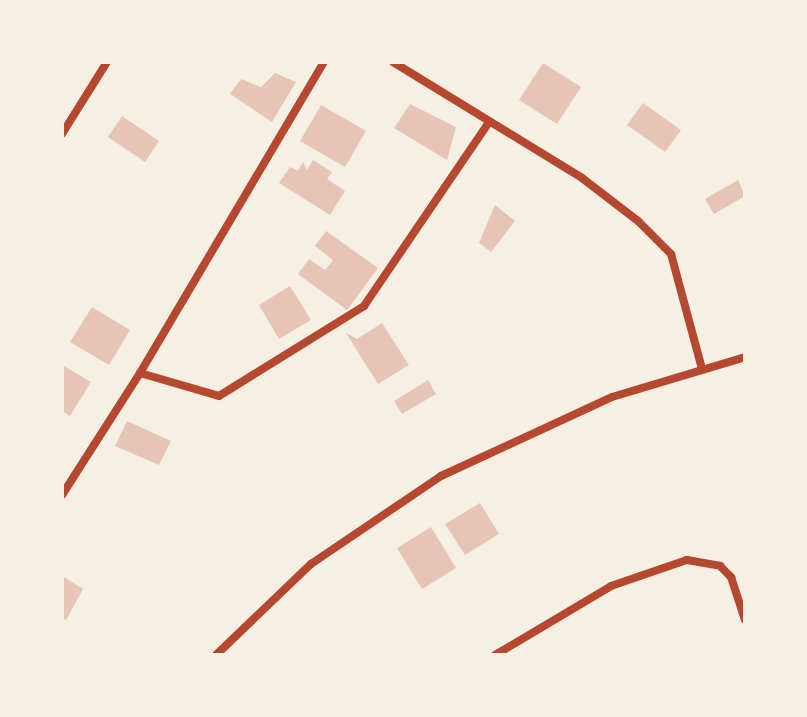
<!DOCTYPE html>
<html>
<head>
<meta charset="utf-8">
<style>
	body { margin:0 }
	#map { position:relative; width:807px; height:717px; overflow:hidden; background:#f6efe4; font-family:"Titillium Web",sans-serif }
	div>[style] { position:absolute }
	[style*='--x'] { left:calc(var(--x)*1px); top:calc(var(--y)*1px); width:calc(var(--w)*1px); rotate:calc(var(--a)*1deg) }
	.building>* { inset:0; background:#e6c5b7 }
	.minor>* { height:8px; margin:-4px; padding:0 4px; transform-origin:4px; border-radius:4px; background:#b5482f }
	span { translate:-50% -50%; white-space:nowrap; text-align:center; line-height:1.15; -webkit-text-stroke:7px #f6efe4; paint-order:stroke }
	.frame { position:absolute; inset:0; border:64px solid #f6efe4; pointer-events:none }
</style>
</head>
<body>
<div id="map">
	<div class="building">
		<i style="clip-path:polygon(543px 63px,581px 87px,557px 124px,519px 100px)"></i>
		<i style="clip-path:polygon(275px 73px,296px 82px,272px 122px,230px 94px,241px 79px,261px 87px)"></i>
		<i style="clip-path:polygon(643px 103px,681px 130px,665px 152px,627px 125px)"></i>
		<i style="clip-path:polygon(410px 104px,456px 127px,447px 160px,394px 128px)"></i>
		<i style="clip-path:polygon(321px 105px,366px 131px,345px 167px,300px 141px)"></i>
		<i style="clip-path:polygon(122px 116px,159px 141px,145px 162px,108px 137px)"></i>
		<i style="clip-path:polygon(313px 160px,332px 172px,327px 179px,345px 191px,330px 215px,279px 183px,290px 167px,298px 171px,303px 162px,307px 170px)"></i>
		<i style="clip-path:polygon(738px 180px,745px 196px,714px 214px,705px 199px)"></i>
		<i style="clip-path:polygon(495px 205px,515px 221px,491px 252px,479px 243px)"></i>
		<i style="clip-path:polygon(326px 231px,378px 268px,347px 310px,298px 274px,309px 259px,325px 270px,333px 260px,315px 246px)"></i>
		<i style="clip-path:polygon(290px 286px,311px 320px,279px 339px,259px 305px)"></i>
		<i style="clip-path:polygon(92px 307px,130px 330px,109px 365px,70px 342px)"></i>
		<i style="clip-path:polygon(382px 323px,409px 365px,378px 384px,346px 333px,357px 339px)"></i>
		<i style="clip-path:polygon(62px 365px,91px 382px,70px 416px,62px 411px)"></i>
		<i style="clip-path:polygon(428px 380px,436px 394px,402px 414px,394px 401px)"></i>
		<i style="clip-path:polygon(127px 421px,171px 441px,159px 465px,115px 446px)"></i>
		<i style="clip-path:polygon(480px 503px,499px 534px,465px 555px,445px 524px)"></i>
		<i style="clip-path:polygon(431px 527px,456px 568px,422px 589px,397px 548px)"></i>
		<i style="clip-path:polygon(62px 576px,83px 589px,66px 620px,62px 618px)"></i>
	</div>
	<div class="minor">
		<i style="--x:393;--y:62;--w:222;--a:31.5"></i>
		<i style="--x:582;--y:178;--w:71;--a:37.5"></i>
		<i style="--x:638;--y:221;--w:47;--a:45"></i>
		<i style="--x:671;--y:254;--w:119;--a:74.9"></i>
		<i style="--x:62;--y:134;--w:85;--a:-58"></i>
		<i style="--x:140;--y:373;--w:82;--a:16.2"></i>
		<i style="--x:219;--y:396;--w:171;--a:-31.8"></i>
		<i style="--x:364;--y:306;--w:222;--a:-55.8"></i>
		<i style="--x:62;--y:495;--w:145;--a:-57.4"></i>
		<i style="--x:140;--y:373;--w:361;--a:-59.4"></i>
		<i style="--x:216;--y:655;--w:132;--a:-43.8"></i>
		<i style="--x:311;--y:564;--w:157;--a:-34.1"></i>
		<i style="--x:441;--y:476;--w:188;--a:-24.8"></i>
		<i style="--x:612;--y:397;--w:139;--a:-16.7"></i>
		<i style="--x:495;--y:655;--w:135;--a:-30.7"></i>
		<i style="--x:611;--y:586;--w:80;--a:-18.9"></i>
		<i style="--x:687;--y:560;--w:34;--a:10"></i>
		<i style="--x:720;--y:566;--w:16;--a:45"></i>
		<i style="--x:731;--y:577;--w:45;--a:72"></i>
	</div>
	<div class="frame"></div>
</div>
</body>
</html>
